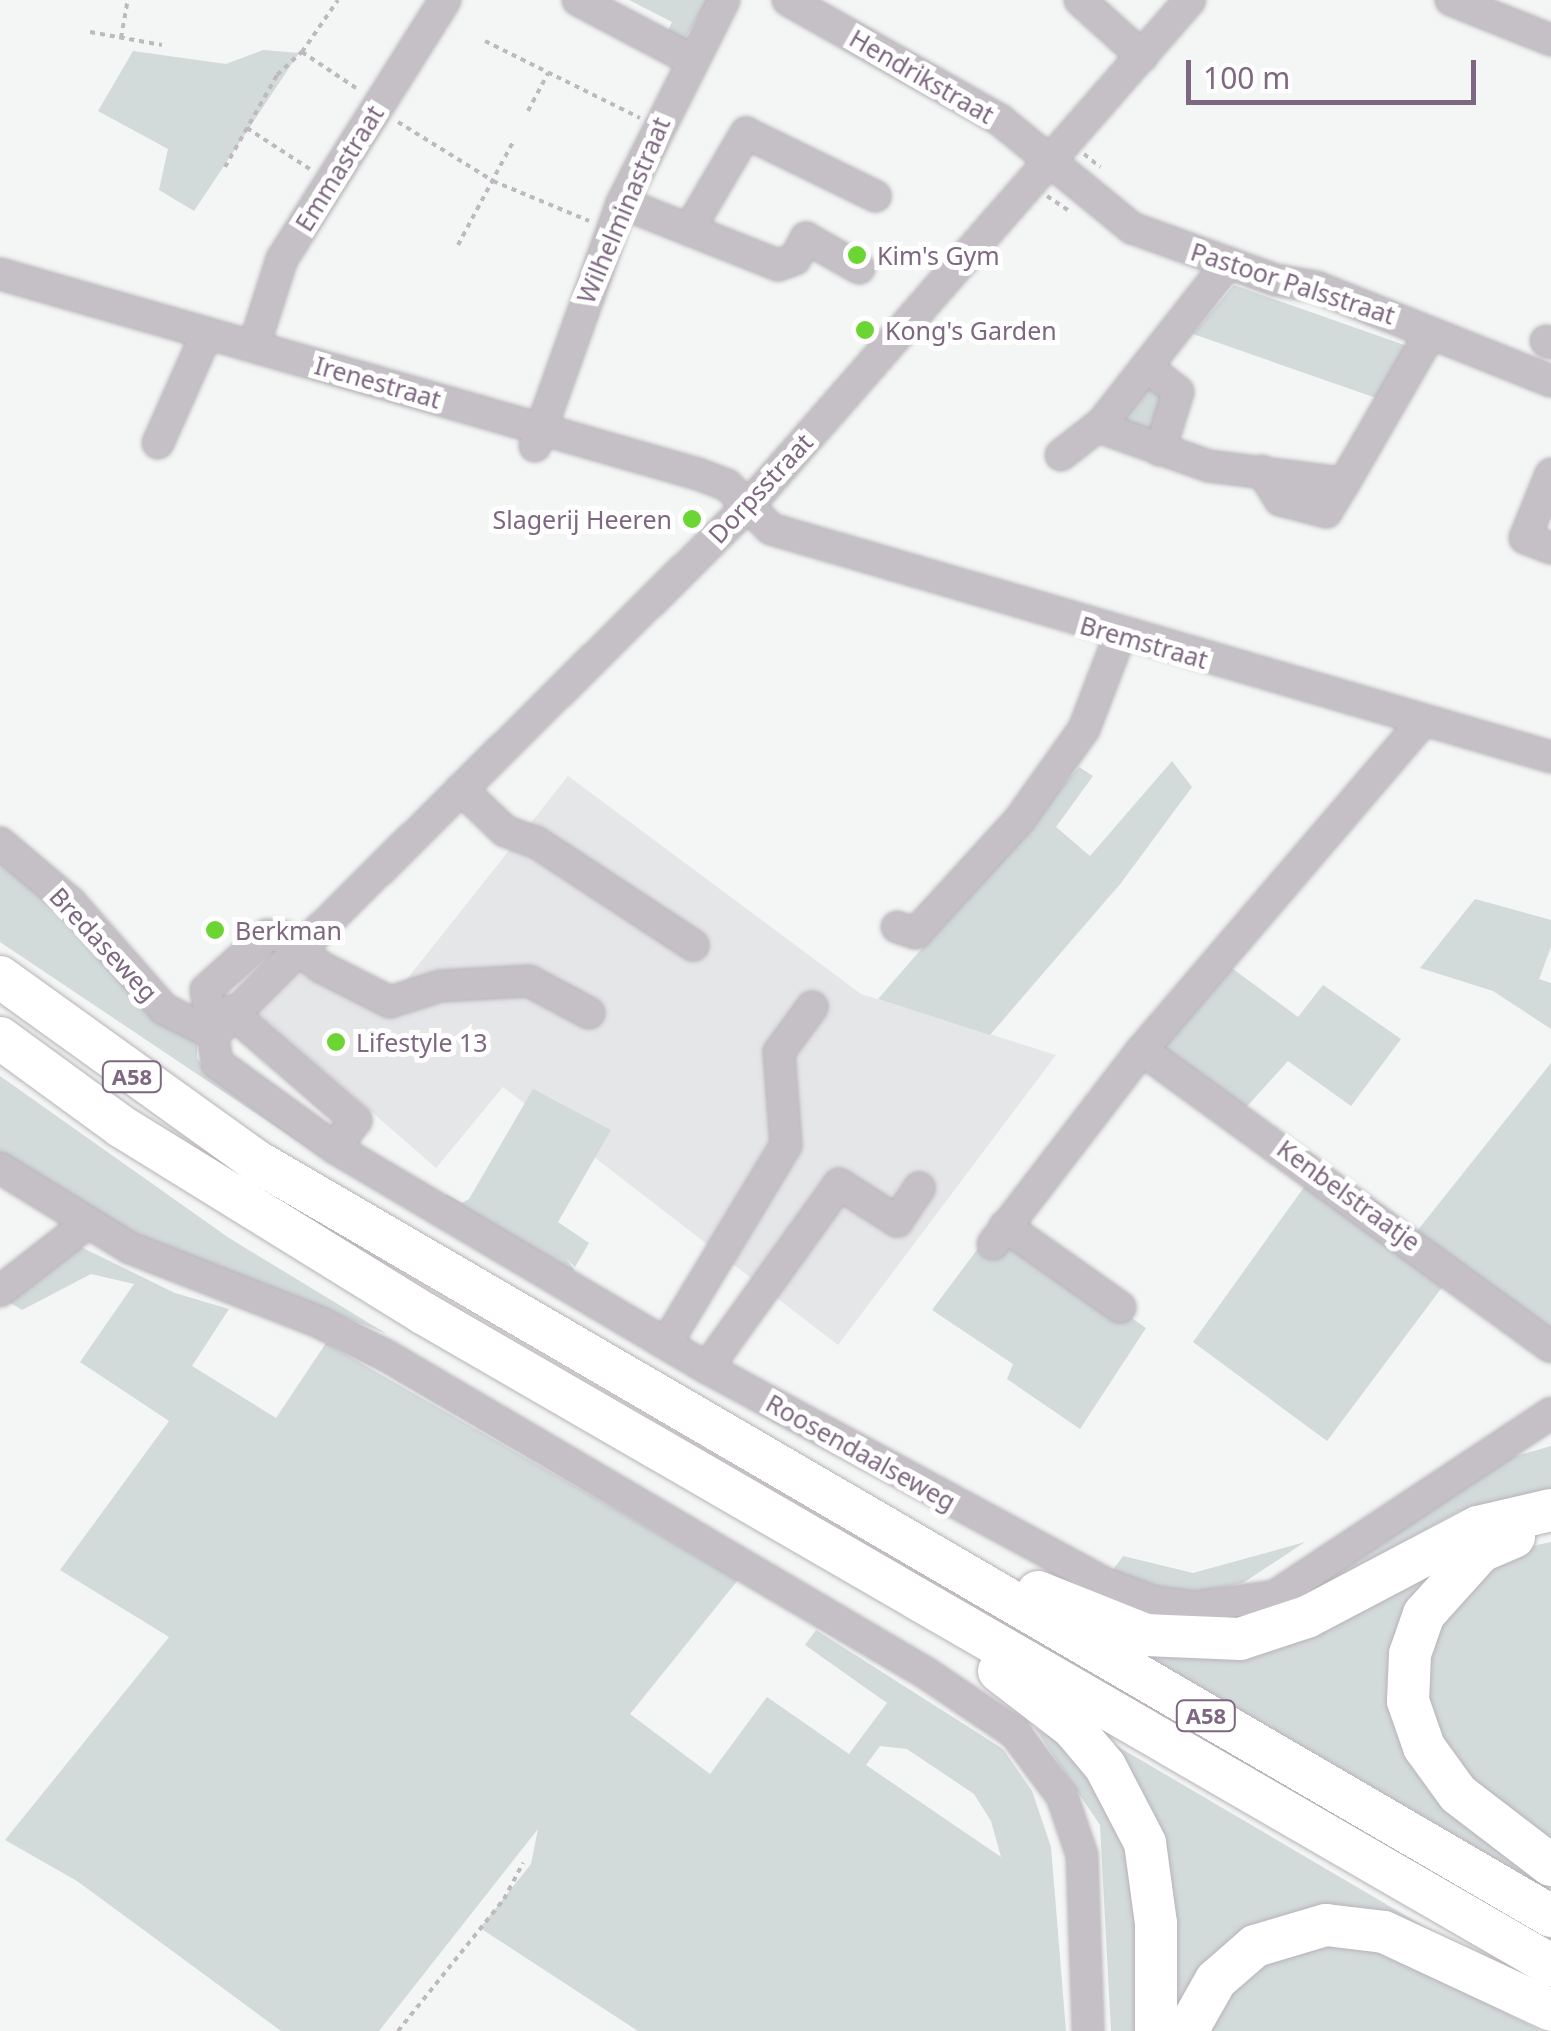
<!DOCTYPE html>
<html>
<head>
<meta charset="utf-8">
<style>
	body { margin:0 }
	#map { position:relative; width:1551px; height:2031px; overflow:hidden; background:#f3f6f4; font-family:"Noto Sans",sans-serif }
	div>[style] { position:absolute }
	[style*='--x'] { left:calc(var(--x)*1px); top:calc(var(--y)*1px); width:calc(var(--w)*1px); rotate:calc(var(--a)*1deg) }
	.built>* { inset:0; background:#e5e6e7 }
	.green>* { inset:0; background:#d2dada }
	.path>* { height:4px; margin-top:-2px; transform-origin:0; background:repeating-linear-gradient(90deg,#bdb9be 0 5px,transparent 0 10px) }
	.roads { filter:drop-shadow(0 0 2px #b8b2b8) drop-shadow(0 0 2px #b8b2b8) }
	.minor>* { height:30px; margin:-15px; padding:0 15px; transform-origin:15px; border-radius:15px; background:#c5bfc6 }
	.highway>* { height:42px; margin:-21px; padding:0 21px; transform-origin:21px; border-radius:21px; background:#fff }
	.dots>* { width:28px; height:28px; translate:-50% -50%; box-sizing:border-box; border:5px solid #fff; border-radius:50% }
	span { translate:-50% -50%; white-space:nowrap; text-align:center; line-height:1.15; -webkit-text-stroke:10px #fff; paint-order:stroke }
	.shield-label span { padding:2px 8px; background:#fff; border:2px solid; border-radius:8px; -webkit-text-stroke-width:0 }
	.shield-label { font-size:22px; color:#7e6781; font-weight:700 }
	.street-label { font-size:25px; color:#7e6781 }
	.poi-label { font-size:25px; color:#7e6781 }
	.left { translate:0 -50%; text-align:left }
	.right { translate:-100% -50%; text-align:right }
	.scale { position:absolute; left:1186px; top:60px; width:290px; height:45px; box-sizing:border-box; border:5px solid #7e6781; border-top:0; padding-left:12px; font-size:30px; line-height:35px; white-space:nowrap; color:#7e6781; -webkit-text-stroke:8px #fff; paint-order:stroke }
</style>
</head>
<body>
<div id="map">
	<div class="built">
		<i style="clip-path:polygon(568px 776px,861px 994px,1056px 1055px,838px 1345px,503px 1087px,436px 1168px,255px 1010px,320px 949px,392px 998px)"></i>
	</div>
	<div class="green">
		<i style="clip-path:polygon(629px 0,708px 0,682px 43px,665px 37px,672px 22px)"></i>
		<i style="clip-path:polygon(263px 50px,299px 53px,194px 211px,159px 190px,168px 149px,98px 111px,133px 51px,226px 64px)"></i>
		<i style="clip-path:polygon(1234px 285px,1410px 347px,1382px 400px,1193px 334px)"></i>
		<i style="clip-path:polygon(1149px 380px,1168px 394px,1151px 438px,1124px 428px,1120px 417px)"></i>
		<i style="clip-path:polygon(1172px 761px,1192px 787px,1121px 883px,990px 1035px,878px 999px,1079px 767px,1093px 776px,1056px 827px,1090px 856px)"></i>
		<i style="clip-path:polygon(0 854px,197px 1038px,197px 1058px,208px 1074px,342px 1171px,0 942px)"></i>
		<i style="clip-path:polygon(1475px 899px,1551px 920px,1551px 947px,1539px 979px,1551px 983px,1551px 1029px,1493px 991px,1420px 968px)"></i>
		<i style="clip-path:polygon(1229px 966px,1298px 1017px,1323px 985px,1401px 1039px,1351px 1106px,1288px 1061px,1241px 1113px,1155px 1052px)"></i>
		<i style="clip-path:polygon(1551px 1063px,1551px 1338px,1413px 1236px)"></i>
		<i style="clip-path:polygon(0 1076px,229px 1238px,387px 1334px,96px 1218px,0 1159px)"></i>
		<i style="clip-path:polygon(533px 1089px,611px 1130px,558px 1222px,589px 1243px,575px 1267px,566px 1258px,574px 1269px,570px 1277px,446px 1207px,446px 1194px,462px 1203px,469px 1199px)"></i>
		<i style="clip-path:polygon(1307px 1183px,1446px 1282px,1327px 1441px,1193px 1342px)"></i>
		<i style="clip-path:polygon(997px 1223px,1146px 1328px,1080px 1429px,1007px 1379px,1013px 1364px,932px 1310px)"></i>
		<i style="clip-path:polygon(evenodd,81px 1247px,175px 1293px,229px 1309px,192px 1366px,276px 1418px,326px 1343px,738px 1580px,630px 1714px,710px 1774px,767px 1697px,849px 1754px,887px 1703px,805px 1645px,816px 1630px,1003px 1749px,1032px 1791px,1051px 1847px,1066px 2031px,638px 2031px,480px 1928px,531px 1864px,538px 1829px,379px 2031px,281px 2031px,77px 1881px,5px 1840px,169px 1637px,60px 1570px,169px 1421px,80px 1362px,134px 1284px,91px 1274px,22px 1310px,9px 1302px,81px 1247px,880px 1746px,907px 1749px,974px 1794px,991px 1821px,1001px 1857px,866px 1765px,880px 1746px)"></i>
		<i style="clip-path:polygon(1551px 1446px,1551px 1489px,1460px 1511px,1271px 1613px,1498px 1461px)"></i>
		<i style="clip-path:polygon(1305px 1542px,1243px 1583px,1204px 1591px,1161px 1592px,1110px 1574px,1123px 1556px,1193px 1573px)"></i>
		<i style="clip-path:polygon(1551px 1542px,1551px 1849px,1495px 1806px,1435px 1736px,1425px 1672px,1449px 1603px,1520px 1549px)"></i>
		<i style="clip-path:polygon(1452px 1548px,1399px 1702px,1551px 1891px,1105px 1635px,1174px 1649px)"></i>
		<i style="clip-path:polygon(1034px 1727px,1075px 1751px,1133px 1846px,1141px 2031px,1111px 2031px,1100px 1825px)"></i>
		<i style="clip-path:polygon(1088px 1729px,1551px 2001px,1320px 1912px,1175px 2025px,1165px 1933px)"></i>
		<i style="clip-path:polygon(1359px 1943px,1461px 1989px,1541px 2031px,1205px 2031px,1218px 2002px,1283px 1947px)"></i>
	</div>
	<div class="path">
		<i style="--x:90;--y:32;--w:73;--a:10.2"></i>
		<i style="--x:121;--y:38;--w:39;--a:-80"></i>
		<i style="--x:485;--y:41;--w:173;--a:26.4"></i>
		<i style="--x:302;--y:52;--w:69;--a:33.7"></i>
		<i style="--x:528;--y:111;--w:43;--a:-62.2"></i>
		<i style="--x:398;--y:122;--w:112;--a:31.8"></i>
		<i style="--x:493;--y:181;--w:104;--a:22.6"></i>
		<i style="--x:247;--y:128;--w:75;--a:33.1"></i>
		<i style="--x:1084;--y:154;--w:21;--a:39"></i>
		<i style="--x:225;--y:167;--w:106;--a:-60.5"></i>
		<i style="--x:277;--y:75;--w:34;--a:-43"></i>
		<i style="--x:302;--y:52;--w:63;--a:-55.3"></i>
		<i style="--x:1047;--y:196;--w:30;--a:34"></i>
		<i style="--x:458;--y:245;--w:119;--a:-61.9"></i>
		<i style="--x:398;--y:2031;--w:169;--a:-51.2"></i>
		<i style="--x:504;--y:1899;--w:41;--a:-62.2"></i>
	</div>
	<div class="roads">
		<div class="minor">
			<i style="--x:578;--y:0;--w:127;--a:27.8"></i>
			<i style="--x:788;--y:0;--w:244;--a:29.5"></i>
			<i style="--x:1000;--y:120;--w:171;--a:39.3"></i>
			<i style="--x:1132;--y:228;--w:153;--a:19.9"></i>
			<i style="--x:1276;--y:280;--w:41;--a:9.9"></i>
			<i style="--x:1316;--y:287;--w:253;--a:21.8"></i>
			<i style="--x:1080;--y:0;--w:84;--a:42.1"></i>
			<i style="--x:1451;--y:0;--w:108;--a:21.8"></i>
			<i style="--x:622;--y:203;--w:168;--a:21.7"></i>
			<i style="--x:778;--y:265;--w:18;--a:-19"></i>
			<i style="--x:795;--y:259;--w:24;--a:-62"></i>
			<i style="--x:806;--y:238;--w:61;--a:29.5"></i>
			<i style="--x:689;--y:230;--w:113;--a:-59.6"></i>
			<i style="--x:746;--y:133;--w:144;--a:26"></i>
			<i style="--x:1228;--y:263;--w:204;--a:128.2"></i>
			<i style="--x:1102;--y:423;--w:11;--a:45"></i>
			<i style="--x:1110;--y:431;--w:105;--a:19.5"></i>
			<i style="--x:1209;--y:466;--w:136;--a:7.2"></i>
			<i style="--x:1344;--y:483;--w:172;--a:-60"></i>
			<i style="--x:0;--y:274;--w:726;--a:15.99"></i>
			<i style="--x:698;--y:474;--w:31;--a:21"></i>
			<i style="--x:727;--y:485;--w:62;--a:45"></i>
			<i style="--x:771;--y:529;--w:813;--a:16.29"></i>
			<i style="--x:1546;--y:341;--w:5;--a:22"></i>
			<i style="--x:254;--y:346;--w:91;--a:-72.2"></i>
			<i style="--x:282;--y:259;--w:306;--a:-57.8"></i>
			<i style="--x:1149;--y:369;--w:37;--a:38"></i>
			<i style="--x:1178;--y:392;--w:61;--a:107.2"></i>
			<i style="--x:158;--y:443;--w:120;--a:-66"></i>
			<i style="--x:535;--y:446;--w:258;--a:-70.3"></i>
			<i style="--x:622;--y:203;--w:227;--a:-63.3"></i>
			<i style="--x:1061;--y:455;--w:52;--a:-38"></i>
			<i style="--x:1262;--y:471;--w:34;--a:58"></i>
			<i style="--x:1280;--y:500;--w:48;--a:14.6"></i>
			<i style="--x:1326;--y:512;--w:34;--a:-58"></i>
			<i style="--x:1551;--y:474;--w:69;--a:112.1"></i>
			<i style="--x:1525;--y:538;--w:28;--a:21"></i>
			<i style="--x:461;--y:789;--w:61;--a:43.7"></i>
			<i style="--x:505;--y:831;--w:33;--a:20"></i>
			<i style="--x:536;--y:842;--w:188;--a:33.3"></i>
			<i style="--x:0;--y:843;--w:92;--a:40.1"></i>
			<i style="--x:70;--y:902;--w:142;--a:48.7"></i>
			<i style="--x:164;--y:1009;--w:56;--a:26.6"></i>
			<i style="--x:897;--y:927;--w:20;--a:18"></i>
			<i style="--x:916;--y:933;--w:154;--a:-47.6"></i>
			<i style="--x:1020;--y:819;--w:110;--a:-54.6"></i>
			<i style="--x:1084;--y:729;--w:101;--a:-69"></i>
			<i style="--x:230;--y:1011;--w:167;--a:40.9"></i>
			<i style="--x:356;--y:1120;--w:35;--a:127"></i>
			<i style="--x:589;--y:1013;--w:68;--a:-151.9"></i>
			<i style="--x:529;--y:981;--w:89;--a:176.8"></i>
			<i style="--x:440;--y:986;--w:52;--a:162.3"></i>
			<i style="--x:390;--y:1002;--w:77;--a:-153.1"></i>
			<i style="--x:321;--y:967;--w:48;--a:-141"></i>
			<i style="--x:284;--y:937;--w:17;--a:-173"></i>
			<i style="--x:267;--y:935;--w:82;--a:138"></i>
			<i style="--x:206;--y:990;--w:74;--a:81.4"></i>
			<i style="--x:217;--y:1063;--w:145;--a:35.8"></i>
			<i style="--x:335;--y:1148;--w:432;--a:30.6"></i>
			<i style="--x:707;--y:1368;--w:451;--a:28.4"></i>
			<i style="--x:1104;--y:1583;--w:54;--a:20.4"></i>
			<i style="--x:1155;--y:1602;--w:38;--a:7"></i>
			<i style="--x:1193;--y:1607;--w:83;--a:-7.6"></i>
			<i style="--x:1275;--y:1596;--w:331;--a:-33.5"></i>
			<i style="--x:214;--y:1034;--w:752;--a:-44.68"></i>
			<i style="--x:749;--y:505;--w:670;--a:-48.87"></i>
			<i style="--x:1142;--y:1050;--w:505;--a:35.99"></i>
			<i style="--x:0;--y:1168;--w:153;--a:31.6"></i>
			<i style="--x:130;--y:1248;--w:203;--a:21.4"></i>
			<i style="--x:319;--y:1322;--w:76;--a:26.6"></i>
			<i style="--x:387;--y:1356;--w:625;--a:30.46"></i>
			<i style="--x:926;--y:1673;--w:107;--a:34"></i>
			<i style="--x:1015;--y:1733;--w:79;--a:53.3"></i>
			<i style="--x:1062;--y:1796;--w:62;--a:71.3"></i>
			<i style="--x:1082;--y:1855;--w:176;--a:88"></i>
			<i style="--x:1005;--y:1226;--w:141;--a:35.2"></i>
			<i style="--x:993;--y:1244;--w:245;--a:-52.5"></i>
			<i style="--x:1142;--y:1050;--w:430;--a:-49.5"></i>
			<i style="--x:0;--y:1291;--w:109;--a:-37.9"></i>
			<i style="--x:666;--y:1344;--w:232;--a:-58.9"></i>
			<i style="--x:786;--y:1145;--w:93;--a:-94.3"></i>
			<i style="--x:779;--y:1052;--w:56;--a:-53.7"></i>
			<i style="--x:707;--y:1368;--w:226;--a:-54.3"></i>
			<i style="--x:839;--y:1184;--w:69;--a:32.5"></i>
			<i style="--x:897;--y:1221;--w:40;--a:-56"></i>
		</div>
		<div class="highway">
			<i style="--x:0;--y:977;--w:315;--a:35.7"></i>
			<i style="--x:256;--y:1161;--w:1499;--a:30.24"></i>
			<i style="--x:0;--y:1038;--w:151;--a:36.1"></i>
			<i style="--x:122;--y:1127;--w:354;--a:31.7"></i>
			<i style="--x:423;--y:1313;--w:1303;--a:30.03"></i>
			<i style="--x:1514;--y:1537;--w:36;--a:157"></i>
			<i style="--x:1481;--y:1551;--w:85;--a:132.1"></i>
			<i style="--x:1424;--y:1614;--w:42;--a:109.3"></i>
			<i style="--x:1410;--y:1654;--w:47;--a:92.4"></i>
			<i style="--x:1408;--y:1701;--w:49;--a:70.8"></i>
			<i style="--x:1424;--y:1747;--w:58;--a:54.1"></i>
			<i style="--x:1458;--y:1794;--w:117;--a:37.4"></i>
			<i style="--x:1038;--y:1592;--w:116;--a:21.7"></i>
			<i style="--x:1146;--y:1635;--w:94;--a:2.4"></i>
			<i style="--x:1240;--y:1639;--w:71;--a:-18.2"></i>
			<i style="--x:1307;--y:1617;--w:193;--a:-27.8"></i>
			<i style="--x:1478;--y:1527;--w:75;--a:-13.1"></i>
			<i style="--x:999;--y:1671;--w:92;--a:37.5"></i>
			<i style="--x:1072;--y:1727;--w:51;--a:49.8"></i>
			<i style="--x:1105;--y:1766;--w:87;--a:62.5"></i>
			<i style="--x:1145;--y:1843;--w:81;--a:82.2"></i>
			<i style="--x:1156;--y:1923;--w:108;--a:90"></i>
			<i style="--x:1187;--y:2031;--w:59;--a:-60.4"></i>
			<i style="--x:1216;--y:1980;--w:52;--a:-41.1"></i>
			<i style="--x:1255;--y:1946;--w:74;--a:-16.5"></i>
			<i style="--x:1326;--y:1925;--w:58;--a:6.9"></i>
			<i style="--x:1384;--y:1932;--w:184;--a:25"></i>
		</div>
	</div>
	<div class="dots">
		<i style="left:857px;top:255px;background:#6bd533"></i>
		<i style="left:865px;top:330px;background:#6bd533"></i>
		<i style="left:692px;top:519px;background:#6bd533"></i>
		<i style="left:215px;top:930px;background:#6bd533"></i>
		<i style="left:336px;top:1042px;background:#6bd533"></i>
	</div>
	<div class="shield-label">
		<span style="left:132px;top:1077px">A58</span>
		<span style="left:1206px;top:1716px">A58</span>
	</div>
	<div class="street-label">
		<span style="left:922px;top:76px;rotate:30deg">Hendrikstraat</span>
		<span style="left:339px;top:168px;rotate:-58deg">Emmastraat</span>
		<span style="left:623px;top:210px;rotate:-67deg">Wilhelminastraat</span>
		<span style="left:1293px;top:283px;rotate:18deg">Pastoor Palsstraat</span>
		<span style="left:378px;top:382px;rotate:16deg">Irenestraat</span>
		<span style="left:760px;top:488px;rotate:-47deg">Dorpsstraat</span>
		<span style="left:1144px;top:642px;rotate:16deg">Bremstraat</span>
		<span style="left:104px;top:944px;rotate:47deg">Bredaseweg</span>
		<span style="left:1349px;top:1195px;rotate:36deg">Kenbelstraatje</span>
		<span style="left:861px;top:1452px;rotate:29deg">Roosendaalseweg</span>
	</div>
	<div class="poi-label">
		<span class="left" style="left:877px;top:255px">Kim's Gym</span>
		<span class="left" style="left:885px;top:330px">Kong's Garden</span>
		<span class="right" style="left:672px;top:519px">Slagerij Heeren</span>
		<span class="left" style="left:235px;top:930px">Berkman</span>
		<span class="left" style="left:356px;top:1042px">Lifestyle 13</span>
	</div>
	<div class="scale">100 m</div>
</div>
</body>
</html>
